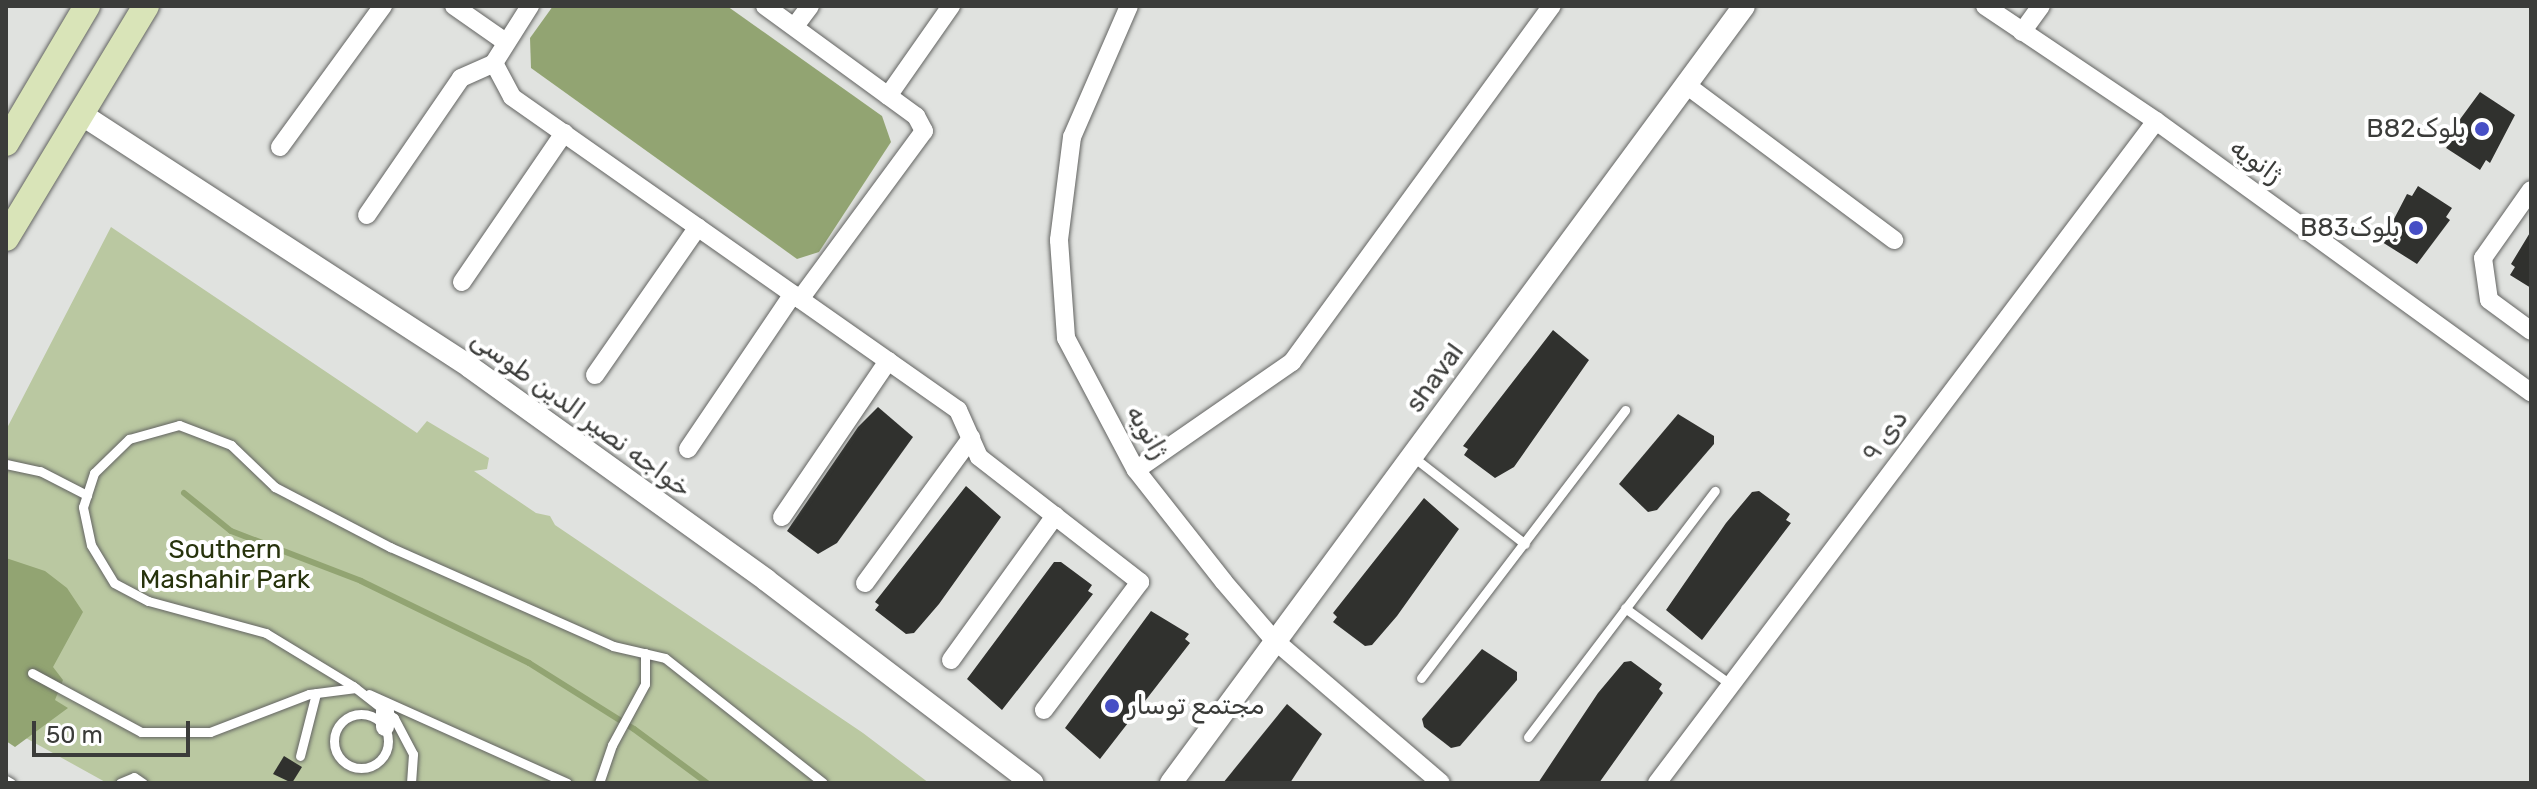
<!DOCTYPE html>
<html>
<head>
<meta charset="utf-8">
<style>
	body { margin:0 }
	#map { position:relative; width:2537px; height:789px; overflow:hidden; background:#e0e2df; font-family:Rubik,Cairo,sans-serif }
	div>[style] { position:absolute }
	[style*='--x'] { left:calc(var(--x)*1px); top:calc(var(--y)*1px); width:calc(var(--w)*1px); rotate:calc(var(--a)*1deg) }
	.green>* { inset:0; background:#bac8a1 }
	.forest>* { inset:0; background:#92a472 }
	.stream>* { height:6px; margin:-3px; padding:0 3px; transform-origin:3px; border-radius:3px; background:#92a472 }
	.building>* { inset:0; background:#30312e }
	.roads { filter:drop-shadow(0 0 2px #636462) drop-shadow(0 0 2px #636462) }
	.service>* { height:9px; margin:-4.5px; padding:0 4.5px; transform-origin:4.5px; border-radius:4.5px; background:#fff }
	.service>.ring { margin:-4.5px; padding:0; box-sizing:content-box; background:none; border:9px solid #fff; border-radius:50% }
	.minor>* { height:18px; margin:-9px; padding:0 9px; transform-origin:9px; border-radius:9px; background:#fff }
	.tertiary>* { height:22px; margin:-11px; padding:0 11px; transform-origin:11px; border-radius:11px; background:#fff }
	.secondary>* { height:26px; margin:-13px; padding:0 13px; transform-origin:13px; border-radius:13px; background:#d9e4b8 }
	.dots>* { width:22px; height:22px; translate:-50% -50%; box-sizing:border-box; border:4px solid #fff; border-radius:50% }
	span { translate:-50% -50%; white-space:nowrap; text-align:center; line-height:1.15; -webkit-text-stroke:8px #fff; paint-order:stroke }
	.poi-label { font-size:26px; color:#3b3c3a }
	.right { translate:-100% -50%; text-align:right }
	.left { translate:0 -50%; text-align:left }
	.street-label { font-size:26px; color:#3b3c3a }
	.park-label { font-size:26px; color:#27330c }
	.frame { position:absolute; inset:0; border:8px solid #3b3c3a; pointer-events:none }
	.scale { position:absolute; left:32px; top:721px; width:158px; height:36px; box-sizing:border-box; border:4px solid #3b3c3a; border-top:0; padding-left:10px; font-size:24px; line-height:28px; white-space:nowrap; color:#3b3c3a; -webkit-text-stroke:6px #fff; paint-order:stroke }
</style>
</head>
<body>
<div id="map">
	<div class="green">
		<i style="clip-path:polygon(111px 227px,417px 433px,427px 421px,489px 458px,487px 469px,474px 471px,536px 513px,550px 516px,555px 525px,863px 733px,929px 783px,107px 783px,6px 727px,6px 430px)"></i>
	</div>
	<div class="forest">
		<i style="clip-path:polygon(553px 6px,727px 6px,882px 116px,891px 142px,819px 252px,797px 259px,531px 68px,530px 38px)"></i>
		<i style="clip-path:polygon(6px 558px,45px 571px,67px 588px,83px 612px,53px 667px,63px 680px,55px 700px,68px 708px,15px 747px,6px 741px)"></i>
	</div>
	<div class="stream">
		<i style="--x:184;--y:493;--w:60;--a:39"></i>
		<i style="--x:231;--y:531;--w:139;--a:21"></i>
		<i style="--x:361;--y:581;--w:187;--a:26"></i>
		<i style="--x:529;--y:663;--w:124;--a:32.2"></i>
		<i style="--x:634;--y:729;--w:91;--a:36.5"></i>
	</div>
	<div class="building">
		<i style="clip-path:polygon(2480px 92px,2515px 115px,2490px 163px,2486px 160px,2480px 170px,2446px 148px,2452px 140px,2447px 137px)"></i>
		<i style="clip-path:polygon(2418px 186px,2452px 208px,2446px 217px,2450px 220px,2417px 264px,2382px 242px,2407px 194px,2412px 196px)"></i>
		<i style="clip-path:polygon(2531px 231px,2531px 288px,2510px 275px,2515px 267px,2511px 264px)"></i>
		<i style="clip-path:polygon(1553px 330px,1589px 360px,1514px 467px,1495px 478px,1464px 455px,1468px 449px,1463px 446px)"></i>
		<i style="clip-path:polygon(878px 407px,913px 437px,837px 543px,818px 554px,787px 531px,858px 427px)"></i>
		<i style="clip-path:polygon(1678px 414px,1714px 436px,1714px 444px,1657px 510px,1648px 512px,1619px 484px)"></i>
		<i style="clip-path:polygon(966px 486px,1001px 517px,939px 604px,914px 633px,906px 634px,875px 610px,879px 605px,875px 602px)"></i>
		<i style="clip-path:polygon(1759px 491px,1790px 514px,1786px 520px,1791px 523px,1702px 640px,1666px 610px,1726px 523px,1752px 492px)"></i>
		<i style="clip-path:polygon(1424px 498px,1459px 529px,1397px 616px,1372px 645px,1365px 646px,1333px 622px,1337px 617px,1333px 613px)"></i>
		<i style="clip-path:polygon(1054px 562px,1061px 562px,1092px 585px,1088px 591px,1093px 594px,1002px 710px,967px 679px)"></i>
		<i style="clip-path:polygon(1151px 611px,1189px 634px,1185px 639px,1190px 643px,1100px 759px,1065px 728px)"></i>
		<i style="clip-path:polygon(1482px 649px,1517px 672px,1517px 680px,1460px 746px,1451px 748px,1424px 727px,1422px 719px)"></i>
		<i style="clip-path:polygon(1631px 661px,1662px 684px,1659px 689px,1663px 693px,1599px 783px,1538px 783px,1598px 693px,1624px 662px)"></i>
		<i style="clip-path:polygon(1287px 704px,1322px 734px,1290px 783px,1223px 783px)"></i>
		<i style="clip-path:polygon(284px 756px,302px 767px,292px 783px,273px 774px)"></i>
	</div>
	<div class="roads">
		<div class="service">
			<i style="--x:1412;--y:456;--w:143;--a:37.9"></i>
			<i style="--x:6;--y:464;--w:35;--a:12"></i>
			<i style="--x:40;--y:471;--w:53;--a:27.1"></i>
			<i style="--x:1625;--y:608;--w:130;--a:35.9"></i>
			<i style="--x:32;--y:673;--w:124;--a:28.4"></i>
			<i style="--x:141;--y:732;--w:69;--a:0"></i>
			<i style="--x:210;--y:732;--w:106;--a:-21"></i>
			<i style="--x:309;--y:694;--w:47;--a:-7.3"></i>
			<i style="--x:1421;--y:678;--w:337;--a:-52.7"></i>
			<i style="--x:369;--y:694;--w:217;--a:24.2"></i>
			<i class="ring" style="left:334px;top:714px;width:45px;height:45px"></i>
			<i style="--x:1528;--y:737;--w:309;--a:-52.8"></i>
			<i style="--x:300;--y:756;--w:65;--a:-75.7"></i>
			<i style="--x:6;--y:780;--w:6;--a:31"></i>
			<i style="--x:120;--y:783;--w:15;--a:-23"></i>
			<i style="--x:134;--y:777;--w:11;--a:34"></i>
			<i style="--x:411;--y:783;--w:29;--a:-86"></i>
			<i style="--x:413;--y:754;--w:41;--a:-117.8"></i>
			<i style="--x:394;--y:718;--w:52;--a:-142"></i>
			<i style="--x:353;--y:686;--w:102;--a:-148.7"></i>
			<i style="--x:266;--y:633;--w:122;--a:-164.8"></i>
			<i style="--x:148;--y:601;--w:38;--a:-152"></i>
			<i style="--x:114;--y:583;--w:44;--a:-121.2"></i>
			<i style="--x:91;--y:545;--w:39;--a:-102"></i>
			<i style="--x:83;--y:507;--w:36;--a:-72"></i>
			<i style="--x:94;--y:473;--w:49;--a:-44.2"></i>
			<i style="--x:129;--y:439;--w:52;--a:-15.6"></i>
			<i style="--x:179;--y:425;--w:56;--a:21"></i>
			<i style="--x:231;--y:445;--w:61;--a:43.7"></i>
			<i style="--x:275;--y:487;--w:130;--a:27.6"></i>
			<i style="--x:390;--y:547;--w:244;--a:23.9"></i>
			<i style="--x:613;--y:646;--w:53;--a:13"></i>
			<i style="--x:665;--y:658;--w:201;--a:38.3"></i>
			<i style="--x:599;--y:783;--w:40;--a:-71.1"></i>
			<i style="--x:612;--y:745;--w:69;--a:-61.6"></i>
			<i style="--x:645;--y:684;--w:31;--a:-90"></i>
		</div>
		<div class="minor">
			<i style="--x:454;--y:6;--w:61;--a:35"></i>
			<i style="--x:530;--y:6;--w:67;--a:122.3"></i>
			<i style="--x:494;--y:63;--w:38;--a:62"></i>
			<i style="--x:512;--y:97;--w:545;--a:35.06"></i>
			<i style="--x:958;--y:410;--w:51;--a:65.9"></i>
			<i style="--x:979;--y:457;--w:204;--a:37.8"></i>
			<i style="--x:1140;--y:582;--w:160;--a:126.9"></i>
			<i style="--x:765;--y:6;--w:187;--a:36.1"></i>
			<i style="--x:916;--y:116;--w:17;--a:62"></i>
			<i style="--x:924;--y:131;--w:209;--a:126.4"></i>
			<i style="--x:1129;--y:6;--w:143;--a:113.5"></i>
			<i style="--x:1072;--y:137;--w:104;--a:97.2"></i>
			<i style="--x:1059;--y:240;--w:98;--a:85.9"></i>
			<i style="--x:1066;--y:338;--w:149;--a:62.1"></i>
			<i style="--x:1136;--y:470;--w:142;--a:51.8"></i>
			<i style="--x:1224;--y:582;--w:75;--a:49.3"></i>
			<i style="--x:1273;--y:639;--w:221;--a:40.6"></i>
			<i style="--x:1985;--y:6;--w:206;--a:33.9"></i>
			<i style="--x:2156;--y:121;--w:463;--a:35.9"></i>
			<i style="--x:795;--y:26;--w:25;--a:-53"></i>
			<i style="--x:2022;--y:32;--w:32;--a:-54"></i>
			<i style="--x:1685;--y:84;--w:261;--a:36.7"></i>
			<i style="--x:888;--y:96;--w:110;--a:-55"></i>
			<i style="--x:280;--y:147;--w:175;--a:-53.9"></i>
			<i style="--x:2531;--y:190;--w:83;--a:125.2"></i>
			<i style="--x:2483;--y:258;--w:42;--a:81.9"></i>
			<i style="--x:2489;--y:300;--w:52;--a:36.4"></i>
			<i style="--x:367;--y:215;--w:166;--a:-55.5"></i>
			<i style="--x:461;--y:78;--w:36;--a:-24"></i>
			<i style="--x:462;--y:282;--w:181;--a:-55.6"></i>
			<i style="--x:595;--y:375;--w:180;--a:-55.2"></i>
			<i style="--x:688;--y:449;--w:187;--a:-55.9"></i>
			<i style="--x:1136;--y:470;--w:190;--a:-34.7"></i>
			<i style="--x:1292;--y:362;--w:441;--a:-53.9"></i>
			<i style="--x:782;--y:517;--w:189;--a:-55.8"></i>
			<i style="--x:865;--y:583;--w:180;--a:-53.8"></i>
			<i style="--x:951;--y:660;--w:178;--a:-54.2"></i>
			<i style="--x:385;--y:727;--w:16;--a:-90"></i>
			<i style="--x:1657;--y:783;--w:829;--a:-52.99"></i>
		</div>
		<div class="tertiary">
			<i style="--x:81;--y:114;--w:464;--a:33"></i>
			<i style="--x:470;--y:367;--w:365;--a:35.7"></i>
			<i style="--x:766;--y:580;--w:335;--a:37.3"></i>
			<i style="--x:1171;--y:783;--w:965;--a:-53.59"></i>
		</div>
		<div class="secondary">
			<i style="--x:6;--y:143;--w:159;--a:-59.4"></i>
			<i style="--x:6;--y:238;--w:271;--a:-58.9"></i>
		</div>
	</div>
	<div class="dots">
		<i style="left:2482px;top:129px;background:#474fc5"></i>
		<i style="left:2416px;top:228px;background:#474fc5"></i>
		<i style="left:1112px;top:706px;background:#474fc5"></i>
	</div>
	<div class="poi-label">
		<span class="right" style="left:2466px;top:129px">B82بلوک</span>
		<span class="right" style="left:2400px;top:228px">B83بلوک</span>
		<span class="left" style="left:1128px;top:706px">مجتمع توسار</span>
	</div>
	<div class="street-label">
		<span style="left:2256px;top:161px;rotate:36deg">ژانویه</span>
		<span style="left:1435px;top:378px;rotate:-54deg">shaval</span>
		<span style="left:581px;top:414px;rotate:36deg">خواجه نصیر الدین طوسی</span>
		<span style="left:1147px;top:432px;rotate:60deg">ژانویه</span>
		<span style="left:1885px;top:436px;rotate:-53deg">۹ دی</span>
	</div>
	<div class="park-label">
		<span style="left:225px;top:565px">Southern<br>Mashahir Park</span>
	</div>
	<div class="frame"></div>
	<div class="scale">50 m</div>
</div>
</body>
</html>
